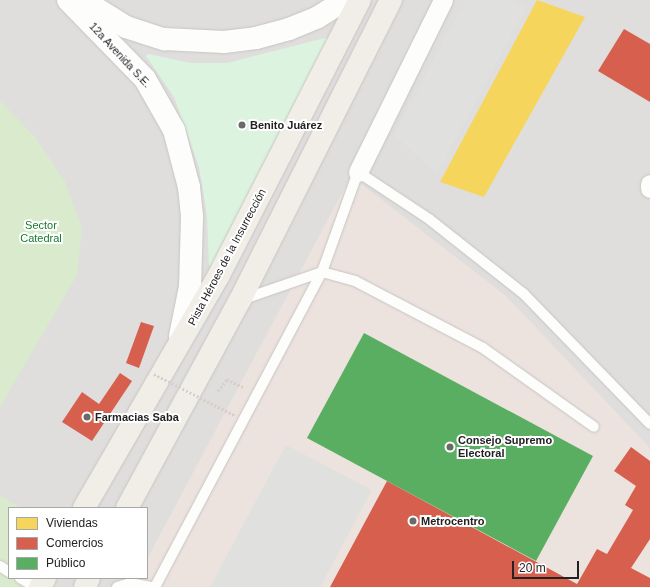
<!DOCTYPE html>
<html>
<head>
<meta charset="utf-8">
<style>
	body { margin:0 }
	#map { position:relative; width:650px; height:587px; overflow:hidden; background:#f0efeb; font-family:Helvetica,sans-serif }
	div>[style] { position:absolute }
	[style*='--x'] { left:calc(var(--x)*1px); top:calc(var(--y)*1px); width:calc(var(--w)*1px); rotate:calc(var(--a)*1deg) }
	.residential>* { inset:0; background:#dfdedc }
	.commercial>* { inset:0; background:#ece2de }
	.grass>* { inset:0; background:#d9eacd }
	.park>* { inset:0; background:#dcf3df }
	.parking>* { inset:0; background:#e0e0de }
	.homes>* { inset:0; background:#f6d55c }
	.shops>* { inset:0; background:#d6604d }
	.public>* { inset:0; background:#5aae61 }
	.path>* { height:2.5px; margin-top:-1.25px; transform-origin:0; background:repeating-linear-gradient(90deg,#d7cecb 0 2px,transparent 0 4px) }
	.roads { filter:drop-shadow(0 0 1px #c6c5c3) drop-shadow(0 0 1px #c6c5c3) }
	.service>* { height:10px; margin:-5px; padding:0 5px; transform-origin:5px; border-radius:5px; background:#fdfdfc }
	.minor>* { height:19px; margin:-9.5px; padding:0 9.5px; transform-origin:9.5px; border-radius:9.5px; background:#fdfdfc }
	.tertiary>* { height:22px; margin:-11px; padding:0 11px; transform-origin:11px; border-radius:11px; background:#fdfdfc }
	.primary>* { height:22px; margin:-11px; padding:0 11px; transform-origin:11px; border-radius:11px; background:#f1eee8 }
	.path-bridge>* { height:2.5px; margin-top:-1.25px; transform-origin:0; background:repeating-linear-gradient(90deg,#d7cecb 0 2px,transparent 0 4px) }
	.dots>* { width:11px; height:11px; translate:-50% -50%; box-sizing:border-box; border:2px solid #fff; border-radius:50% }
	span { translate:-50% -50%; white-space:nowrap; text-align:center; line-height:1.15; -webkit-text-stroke:4px #fff; paint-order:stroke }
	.street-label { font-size:11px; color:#222 }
	.poi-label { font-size:11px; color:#222; font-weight:700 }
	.left { translate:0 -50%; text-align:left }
	.park-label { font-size:11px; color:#167a2d }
	.legend { position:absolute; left:8px; top:507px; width:140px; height:72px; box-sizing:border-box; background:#fff; border:1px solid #a7a7a7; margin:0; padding:5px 7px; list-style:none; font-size:12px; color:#222 }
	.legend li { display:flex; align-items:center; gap:8px; height:20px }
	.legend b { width:20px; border:1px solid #a7a7a7 }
	.scale { position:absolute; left:512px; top:561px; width:67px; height:18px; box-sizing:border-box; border:2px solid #222; border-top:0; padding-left:5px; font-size:12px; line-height:14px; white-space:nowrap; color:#222; -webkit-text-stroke:3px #fff; paint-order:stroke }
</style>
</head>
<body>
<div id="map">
	<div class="residential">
		<i style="clip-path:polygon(evenodd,0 0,650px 0,650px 587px,0 587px,0 0,9px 508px,147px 508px,147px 578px,9px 578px,9px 508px)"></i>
	</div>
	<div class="commercial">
		<i style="clip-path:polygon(351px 176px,506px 296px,650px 448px,650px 587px,132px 587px,137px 578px,147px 578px,147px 559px)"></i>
	</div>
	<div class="grass">
		<i style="clip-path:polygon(0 101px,36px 138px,65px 182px,82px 228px,77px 275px,0 407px)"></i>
		<i style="clip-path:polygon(0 495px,21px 508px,9px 508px,9px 578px,23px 578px,20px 587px,0 587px)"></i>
	</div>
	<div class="park">
		<i style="clip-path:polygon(333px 36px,211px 266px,209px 265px,207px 216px,199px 167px,174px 97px,146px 56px,148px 54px,191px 63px,227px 63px)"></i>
	</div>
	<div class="parking">
		<i style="clip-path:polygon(465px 0,510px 0,526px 8px,437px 174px,394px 135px)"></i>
		<i style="clip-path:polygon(286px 445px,372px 490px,320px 587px,210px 587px)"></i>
	</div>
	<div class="homes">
		<i style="clip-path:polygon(537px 0,585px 17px,484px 197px,440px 182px)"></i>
	</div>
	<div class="shops">
		<i style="clip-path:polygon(624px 29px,650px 44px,650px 102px,598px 71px)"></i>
		<i style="clip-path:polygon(141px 322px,154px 326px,139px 368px,126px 363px)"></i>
		<i style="clip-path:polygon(120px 373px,132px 381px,92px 441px,62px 422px,82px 392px,99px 404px)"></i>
		<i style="clip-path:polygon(631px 447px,650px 461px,650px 539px,631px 568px,650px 578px,650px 587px,330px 587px,387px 481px,577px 584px,597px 549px,607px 554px,633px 510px,625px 505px,636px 486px,614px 471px)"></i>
	</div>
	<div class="public">
		<i style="clip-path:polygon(364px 333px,593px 456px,536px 561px,307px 438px)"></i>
	</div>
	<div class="path">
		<i style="--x:218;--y:391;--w:15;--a:-53"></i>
		<i style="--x:227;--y:379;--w:18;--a:27"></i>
	</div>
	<div class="roads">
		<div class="service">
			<i style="--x:241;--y:300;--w:86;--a:-19.1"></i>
			<i style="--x:322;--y:272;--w:34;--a:15"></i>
			<i style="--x:355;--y:281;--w:144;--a:27.6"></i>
			<i style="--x:483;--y:348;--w:136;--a:35.4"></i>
			<i style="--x:0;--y:566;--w:11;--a:34"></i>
			<i style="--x:20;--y:578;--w:17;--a:31"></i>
			<i style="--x:117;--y:587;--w:14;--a:-17"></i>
			<i style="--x:130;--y:583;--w:21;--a:11"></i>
			<i style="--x:155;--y:587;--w:357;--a:-62.1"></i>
			<i style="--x:322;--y:272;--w:106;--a:-70.2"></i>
			<i style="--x:358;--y:172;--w:85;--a:33.5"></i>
			<i style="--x:429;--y:219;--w:121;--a:38.3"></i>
			<i style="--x:524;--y:294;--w:181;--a:45.9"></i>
		</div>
		<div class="minor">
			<i style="--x:358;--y:172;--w:192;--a:-63.7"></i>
			<i style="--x:650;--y:184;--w:4;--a:90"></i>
		</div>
		<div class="tertiary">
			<i style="--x:68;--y:0;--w:110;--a:45.7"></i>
			<i style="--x:145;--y:79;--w:59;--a:60.4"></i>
			<i style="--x:174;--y:130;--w:59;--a:75.3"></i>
			<i style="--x:189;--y:187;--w:30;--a:84"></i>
			<i style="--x:192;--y:217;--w:70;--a:91.6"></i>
			<i style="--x:190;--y:287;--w:50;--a:101.5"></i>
			<i style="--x:83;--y:0;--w:51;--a:32.1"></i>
			<i style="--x:126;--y:27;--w:40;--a:18"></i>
			<i style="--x:164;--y:39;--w:60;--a:2.9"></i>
			<i style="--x:224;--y:42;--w:32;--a:-7"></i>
			<i style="--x:256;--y:38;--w:34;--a:-15"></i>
			<i style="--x:289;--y:29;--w:31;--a:-22"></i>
			<i style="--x:318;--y:17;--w:32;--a:-32"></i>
		</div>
		<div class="primary">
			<i style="--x:84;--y:508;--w:269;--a:-59.9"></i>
			<i style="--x:219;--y:275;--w:309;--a:-62.9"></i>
			<i style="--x:127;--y:508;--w:237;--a:-61.5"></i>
			<i style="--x:240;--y:300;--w:336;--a:-63.3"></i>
			<i style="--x:40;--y:587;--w:10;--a:-61"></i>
			<i style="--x:85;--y:587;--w:10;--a:-66"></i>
		</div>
	</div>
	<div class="path-bridge">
		<i style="--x:154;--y:374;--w:92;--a:27.1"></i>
	</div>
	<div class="dots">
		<i style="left:242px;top:125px;background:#6a6a68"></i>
		<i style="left:87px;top:417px;background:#6a6a68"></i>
		<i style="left:450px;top:447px;background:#6a6a68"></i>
		<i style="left:413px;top:521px;background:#6a6a68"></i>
	</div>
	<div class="street-label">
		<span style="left:120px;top:55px;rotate:47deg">12a Avenida S.E.</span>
		<span style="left:227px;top:257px;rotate:-62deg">Pista Héroes de la Insurrección</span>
	</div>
	<div class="poi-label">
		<span class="left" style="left:250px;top:125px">Benito Juárez</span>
		<span class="left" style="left:95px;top:417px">Farmacias Saba</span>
		<span class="left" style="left:458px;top:447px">Consejo Supremo<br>Electoral</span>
		<span class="left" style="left:421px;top:521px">Metrocentro</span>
	</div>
	<div class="park-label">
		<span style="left:41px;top:232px">Sector<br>Catedral</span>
	</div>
	<ul class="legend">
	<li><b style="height:11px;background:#f6d55c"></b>Viviendas</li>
	<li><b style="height:11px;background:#d6604d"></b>Comercios</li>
	<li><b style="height:11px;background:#5aae61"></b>Público</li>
	</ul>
	<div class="scale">20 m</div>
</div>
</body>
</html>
